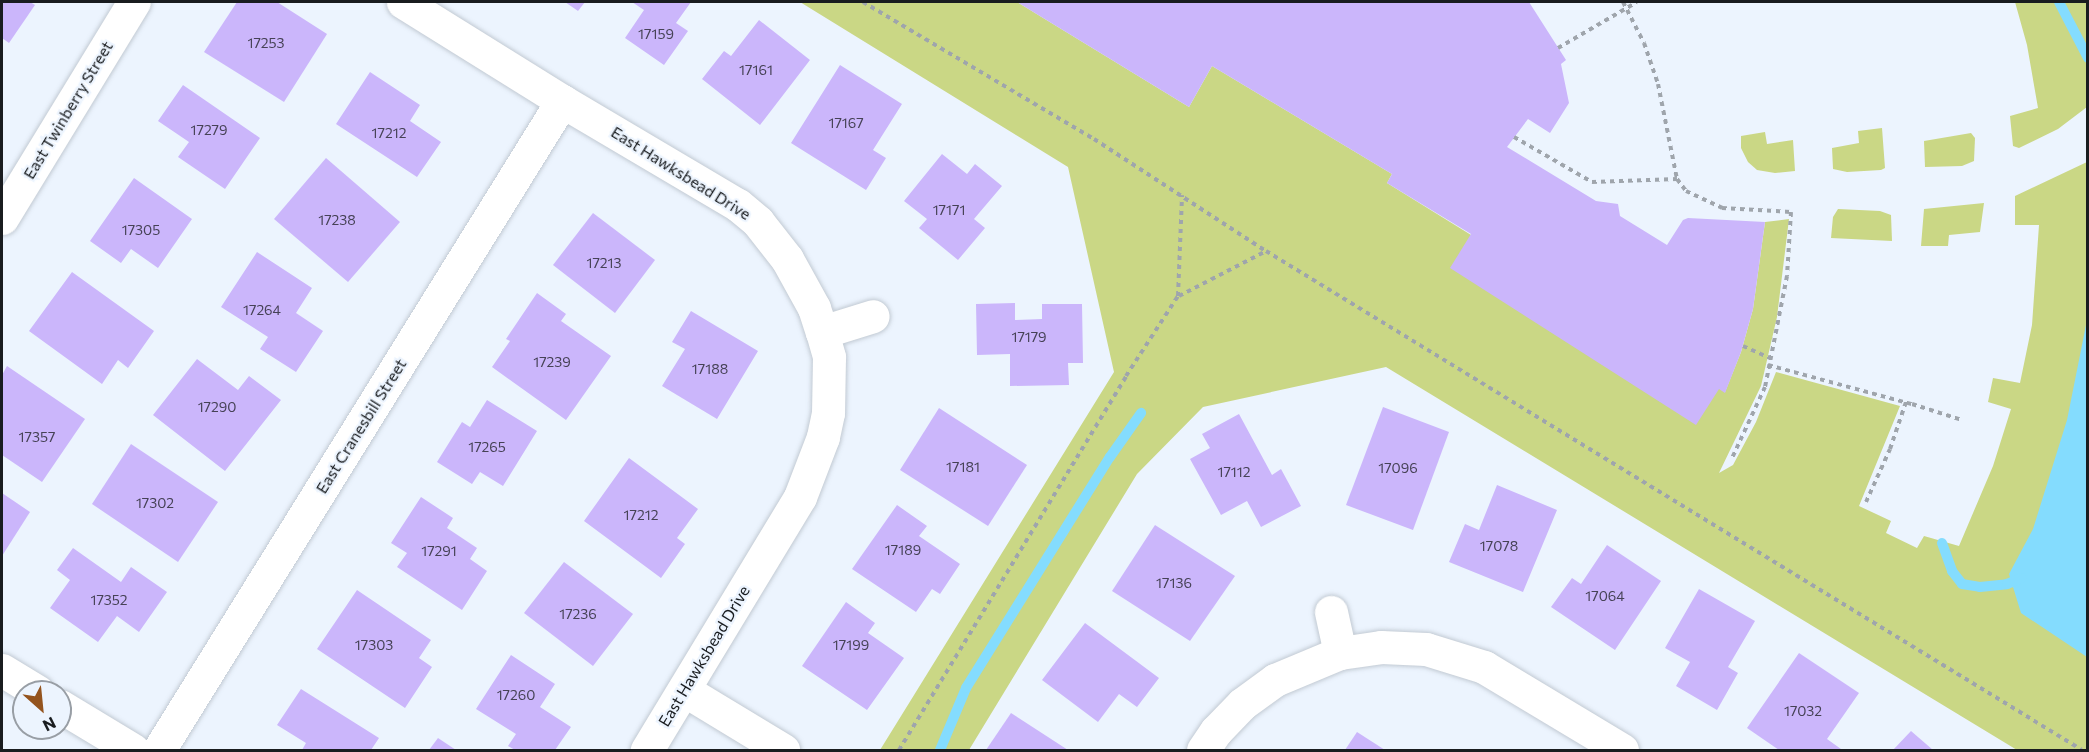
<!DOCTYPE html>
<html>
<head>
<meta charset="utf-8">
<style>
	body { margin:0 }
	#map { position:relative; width:2089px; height:752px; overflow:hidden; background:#ecf4fe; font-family:Commissioner,sans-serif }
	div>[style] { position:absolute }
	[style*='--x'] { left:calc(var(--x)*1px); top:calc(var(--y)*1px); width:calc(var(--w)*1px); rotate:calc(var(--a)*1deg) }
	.green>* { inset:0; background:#cad785 }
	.water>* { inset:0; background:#84dcfe }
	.stream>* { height:10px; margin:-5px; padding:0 5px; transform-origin:5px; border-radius:5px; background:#84dcfe }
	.building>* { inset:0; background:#cbb6fb }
	.path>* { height:4px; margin-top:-2px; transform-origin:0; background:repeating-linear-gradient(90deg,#9fa5ac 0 4.5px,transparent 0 9px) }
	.roads { filter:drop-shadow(0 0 2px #c2cad3) drop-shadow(0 0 2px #c2cad3) }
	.minor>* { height:33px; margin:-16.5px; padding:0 16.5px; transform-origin:16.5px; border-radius:16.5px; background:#fff }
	span { translate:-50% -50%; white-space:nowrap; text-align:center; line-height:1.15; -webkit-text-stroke:4.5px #ecf4fe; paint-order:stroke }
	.number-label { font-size:14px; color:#464256 }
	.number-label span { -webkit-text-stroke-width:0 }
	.street-label { font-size:16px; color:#191c1f }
	.frame { position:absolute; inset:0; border:3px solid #191c1f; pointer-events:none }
	.north { position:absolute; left:12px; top:680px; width:60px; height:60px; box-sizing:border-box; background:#ecf4fe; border:2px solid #989ea5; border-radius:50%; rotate:153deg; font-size:16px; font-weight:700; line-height:24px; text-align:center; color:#191c1f }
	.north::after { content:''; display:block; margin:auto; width:21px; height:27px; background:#94541e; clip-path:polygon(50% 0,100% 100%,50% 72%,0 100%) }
</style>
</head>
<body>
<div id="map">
	<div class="green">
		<i style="clip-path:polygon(800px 2px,1017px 2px,1189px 107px,1212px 66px,1392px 174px,1387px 183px,1725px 392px,1741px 352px,1753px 309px,1765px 222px,1789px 219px,1777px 317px,1761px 386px,1719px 473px,1733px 465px,1756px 422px,1776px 372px,1900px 406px,1859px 506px,1891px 521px,1886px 533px,1917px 548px,1924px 536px,1959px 546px,1993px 466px,2011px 409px,1988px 402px,1993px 378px,2020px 383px,2032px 325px,2039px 225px,2015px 225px,2015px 196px,2087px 162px,2087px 750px,2017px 750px,1386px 367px,1203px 407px,1137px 474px,969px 750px,880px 750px,1114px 372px,1068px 167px)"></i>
		<i style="clip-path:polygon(2015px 2px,2088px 2px,2087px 107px,2058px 129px,2019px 148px,2013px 146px,2010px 116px,2038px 108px,2027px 45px)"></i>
		<i style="clip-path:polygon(1882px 128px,1885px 168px,1881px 170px,1847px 172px,1833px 169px,1832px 148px,1859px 143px,1858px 131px)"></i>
		<i style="clip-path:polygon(1765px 132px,1767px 144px,1793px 140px,1795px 171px,1775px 173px,1757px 170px,1748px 162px,1741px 148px,1741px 136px)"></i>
		<i style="clip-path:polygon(1971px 133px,1975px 138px,1974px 161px,1962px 166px,1925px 167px,1924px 141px)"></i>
		<i style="clip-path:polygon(1984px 203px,1980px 232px,1949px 235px,1948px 246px,1921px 246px,1924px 209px)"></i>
		<i style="clip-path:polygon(1838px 209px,1880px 211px,1891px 215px,1892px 241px,1831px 238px,1833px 217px)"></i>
	</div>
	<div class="water">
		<i style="clip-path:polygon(2087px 235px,2088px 657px,2087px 657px,2021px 613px,2009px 574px,2033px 529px,2067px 420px,2086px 325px)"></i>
	</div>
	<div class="stream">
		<i style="--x:2059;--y:2;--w:63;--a:62.6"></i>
		<i style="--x:1942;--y:543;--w:30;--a:70"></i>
		<i style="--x:1952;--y:571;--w:16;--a:52"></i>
		<i style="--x:1962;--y:584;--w:18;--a:9"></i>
		<i style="--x:1980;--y:587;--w:27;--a:-6"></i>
		<i style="--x:2007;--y:584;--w:16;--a:-22"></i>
		<i style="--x:940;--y:750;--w:67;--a:-67.2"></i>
		<i style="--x:966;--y:688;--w:272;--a:-58.1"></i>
		<i style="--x:1110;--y:457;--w:54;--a:-54.8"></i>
	</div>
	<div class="building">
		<i style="clip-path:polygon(2px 2px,30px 2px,35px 5px,9px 43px,2px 38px)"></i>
		<i style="clip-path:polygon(237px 2px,277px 2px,327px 34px,284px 102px,204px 52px)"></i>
		<i style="clip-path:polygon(565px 2px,585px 2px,578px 11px)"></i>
		<i style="clip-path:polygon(632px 2px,691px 2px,676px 23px,688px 31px,664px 65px,625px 38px,644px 10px)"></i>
		<i style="clip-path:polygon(1017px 2px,1529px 2px,1566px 60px,1561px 64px,1569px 103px,1550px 133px,1528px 119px,1507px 147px,1596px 201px,1618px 204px,1620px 216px,1667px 245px,1683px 220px,1688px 218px,1765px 222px,1753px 309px,1741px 352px,1725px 393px,1719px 389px,1696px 425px,1450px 268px,1471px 234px,1387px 183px,1392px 174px,1212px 66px,1189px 107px)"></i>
		<i style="clip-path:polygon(759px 20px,810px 60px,760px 125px,702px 79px,724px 51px,731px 56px)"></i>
		<i style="clip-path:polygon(840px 65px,902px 104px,873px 150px,886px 158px,866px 190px,791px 143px)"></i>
		<i style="clip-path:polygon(370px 72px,420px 105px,410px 121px,441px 142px,417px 177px,336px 124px)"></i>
		<i style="clip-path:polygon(183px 85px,260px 138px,225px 189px,178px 157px,189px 142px,158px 121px)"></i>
		<i style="clip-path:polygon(942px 154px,967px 174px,975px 164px,1002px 186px,974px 219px,985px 228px,958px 260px,919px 228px,927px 219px,904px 201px)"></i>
		<i style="clip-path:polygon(326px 158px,400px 222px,348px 282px,274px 219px)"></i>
		<i style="clip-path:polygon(134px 178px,192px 219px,158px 268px,131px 249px,121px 263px,90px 241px)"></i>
		<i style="clip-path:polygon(593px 213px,655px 260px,615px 313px,553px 265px)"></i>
		<i style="clip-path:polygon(257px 252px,312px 288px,296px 313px,323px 331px,296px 372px,260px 349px,268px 337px,221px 307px)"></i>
		<i style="clip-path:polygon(72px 272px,154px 331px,128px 368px,118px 360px,102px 384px,29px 331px)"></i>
		<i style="clip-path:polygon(537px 293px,566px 314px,561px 321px,611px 356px,566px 420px,492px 367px,510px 341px,506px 339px)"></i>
		<i style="clip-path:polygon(1015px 303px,1015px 320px,1042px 319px,1042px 304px,1082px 304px,1083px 363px,1068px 363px,1069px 385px,1010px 386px,1010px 354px,977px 355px,976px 304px)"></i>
		<i style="clip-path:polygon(691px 311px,758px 351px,717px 419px,662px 386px,685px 349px,672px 342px)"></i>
		<i style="clip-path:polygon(197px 359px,238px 390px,249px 376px,281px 400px,225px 471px,153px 415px)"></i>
		<i style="clip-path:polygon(7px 366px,85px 419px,42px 482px,2px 455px,2px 375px)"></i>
		<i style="clip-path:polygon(487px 400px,537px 431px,503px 486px,480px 472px,472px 484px,437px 462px,462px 422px,470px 427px)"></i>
		<i style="clip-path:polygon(1383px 407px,1449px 432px,1413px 530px,1346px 505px)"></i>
		<i style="clip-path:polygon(939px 408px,1027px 465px,988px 526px,900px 470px)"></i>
		<i style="clip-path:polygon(1239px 414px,1272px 475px,1281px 469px,1301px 506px,1261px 527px,1247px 501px,1221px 515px,1190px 459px,1210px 448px,1202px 434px)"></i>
		<i style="clip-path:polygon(131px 444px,218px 502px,178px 562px,92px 504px)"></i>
		<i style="clip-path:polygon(629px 458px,698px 509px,677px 538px,685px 544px,661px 578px,584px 521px)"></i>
		<i style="clip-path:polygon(1497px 485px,1557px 510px,1523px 592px,1449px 562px,1465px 524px,1479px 530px)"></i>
		<i style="clip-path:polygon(2px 493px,30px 512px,2px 556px)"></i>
		<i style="clip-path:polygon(421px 497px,453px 518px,447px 528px,477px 548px,470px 559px,487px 571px,462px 610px,397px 567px,407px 553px,391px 543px)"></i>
		<i style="clip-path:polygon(897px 505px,927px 526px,919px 536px,960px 564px,940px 594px,932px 589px,916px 612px,852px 569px)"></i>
		<i style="clip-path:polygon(1155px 525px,1235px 576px,1190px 641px,1112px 591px)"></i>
		<i style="clip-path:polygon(1607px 545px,1661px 581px,1615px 650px,1551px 607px,1572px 578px,1581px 584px)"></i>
		<i style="clip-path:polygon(73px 548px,121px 582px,131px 567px,167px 592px,139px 632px,117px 616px,98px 642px,50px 608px,70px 580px,57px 570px)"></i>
		<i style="clip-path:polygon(564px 562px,633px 614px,593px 666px,524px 613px)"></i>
		<i style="clip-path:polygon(1699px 589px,1755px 621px,1728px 667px,1738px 673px,1717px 710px,1676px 686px,1690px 662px,1665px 648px)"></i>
		<i style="clip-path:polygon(357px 590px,431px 640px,419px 658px,432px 667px,405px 708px,317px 649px)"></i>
		<i style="clip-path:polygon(846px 602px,875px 623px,868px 633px,904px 658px,867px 710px,802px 666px)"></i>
		<i style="clip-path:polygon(1085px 623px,1159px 678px,1137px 707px,1119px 694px,1098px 722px,1042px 680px)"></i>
		<i style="clip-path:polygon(1799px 653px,1859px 693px,1827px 739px,1841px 749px,1840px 750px,1779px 750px,1747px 728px)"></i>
		<i style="clip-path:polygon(511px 655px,555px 684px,540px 707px,571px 727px,555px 750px,515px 750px,508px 746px,516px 734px,476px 709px)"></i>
		<i style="clip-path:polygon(301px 689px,379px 738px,371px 750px,302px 750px,306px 743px,277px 725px)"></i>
		<i style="clip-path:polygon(1011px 713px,1068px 750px,986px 750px)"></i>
		<i style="clip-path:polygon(1911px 731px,1933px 750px,1893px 750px)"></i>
		<i style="clip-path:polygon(1357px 732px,1385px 750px,1345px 750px)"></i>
		<i style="clip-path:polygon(438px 738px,456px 750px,429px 750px)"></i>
	</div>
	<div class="path">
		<i style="--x:863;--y:2;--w:269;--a:30.7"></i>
		<i style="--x:1094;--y:139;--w:205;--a:33.1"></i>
		<i style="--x:1266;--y:251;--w:956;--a:31.45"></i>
		<i style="--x:1623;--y:2;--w:46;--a:62.9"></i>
		<i style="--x:1644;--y:43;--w:43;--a:71.1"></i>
		<i style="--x:1658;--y:84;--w:97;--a:78.7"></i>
		<i style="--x:1677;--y:179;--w:15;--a:53"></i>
		<i style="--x:1686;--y:191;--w:40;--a:25"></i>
		<i style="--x:1722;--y:208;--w:69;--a:3.3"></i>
		<i style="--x:1791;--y:212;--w:64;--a:93.6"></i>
		<i style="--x:1787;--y:276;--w:113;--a:101.2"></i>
		<i style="--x:1765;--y:387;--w:78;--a:114.9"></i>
		<i style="--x:1558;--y:48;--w:91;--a:-30.2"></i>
		<i style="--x:1514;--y:137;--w:90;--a:30"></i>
		<i style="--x:1592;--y:182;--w:85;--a:-2"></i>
		<i style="--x:1179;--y:296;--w:98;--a:-27.3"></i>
		<i style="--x:1743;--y:346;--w:30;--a:24"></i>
		<i style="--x:1768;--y:365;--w:149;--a:15.2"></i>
		<i style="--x:1912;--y:404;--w:52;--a:17.7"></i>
		<i style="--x:1866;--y:502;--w:58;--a:-65.6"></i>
		<i style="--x:1890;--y:449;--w:50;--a:-71.2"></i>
		<i style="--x:899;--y:750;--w:437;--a:-58.7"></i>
		<i style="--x:1126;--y:376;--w:95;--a:-57"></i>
		<i style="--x:1178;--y:296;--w:101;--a:-87.7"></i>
	</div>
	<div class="roads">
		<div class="minor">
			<i style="--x:403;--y:2;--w:187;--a:31.9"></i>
			<i style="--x:562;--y:101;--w:204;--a:30.6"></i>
			<i style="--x:738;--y:205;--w:26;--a:40"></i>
			<i style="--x:758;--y:222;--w:47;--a:51.9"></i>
			<i style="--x:787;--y:259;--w:56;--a:61.1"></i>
			<i style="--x:814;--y:308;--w:25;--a:72"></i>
			<i style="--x:822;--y:332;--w:26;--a:74"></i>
			<i style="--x:829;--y:357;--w:56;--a:91"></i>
			<i style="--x:828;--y:413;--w:25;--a:102"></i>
			<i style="--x:823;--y:437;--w:64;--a:111"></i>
			<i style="--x:800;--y:497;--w:296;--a:121.2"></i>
			<i style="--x:2;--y:218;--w:253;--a:-58.6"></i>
			<i style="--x:822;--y:332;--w:53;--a:-17.4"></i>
			<i style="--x:1331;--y:612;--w:42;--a:77.6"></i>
			<i style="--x:2;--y:670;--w:42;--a:31.4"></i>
			<i style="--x:684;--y:690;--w:116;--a:31.2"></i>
			<i style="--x:60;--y:706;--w:85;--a:31.1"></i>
			<i style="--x:159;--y:750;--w:764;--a:-58.16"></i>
			<i style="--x:1203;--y:750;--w:23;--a:-56"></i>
			<i style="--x:1216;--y:731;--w:37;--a:-46"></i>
			<i style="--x:1242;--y:704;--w:41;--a:-36"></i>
			<i style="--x:1275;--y:680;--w:70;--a:-22.6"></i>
			<i style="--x:1340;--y:653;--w:41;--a:-8.3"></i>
			<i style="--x:1381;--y:647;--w:45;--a:2.5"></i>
			<i style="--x:1426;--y:649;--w:61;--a:17.2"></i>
			<i style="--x:1484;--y:667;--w:161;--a:31"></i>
		</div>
	</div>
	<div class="number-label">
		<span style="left:656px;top:34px">17159</span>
		<span style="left:266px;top:43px">17253</span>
		<span style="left:756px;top:70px">17161</span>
		<span style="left:846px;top:123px">17167</span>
		<span style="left:209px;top:130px">17279</span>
		<span style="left:389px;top:133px">17212</span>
		<span style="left:949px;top:210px">17171</span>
		<span style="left:337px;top:220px">17238</span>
		<span style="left:141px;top:230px">17305</span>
		<span style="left:604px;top:263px">17213</span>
		<span style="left:262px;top:310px">17264</span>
		<span style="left:1029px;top:337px">17179</span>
		<span style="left:552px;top:362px">17239</span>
		<span style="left:710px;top:369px">17188</span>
		<span style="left:217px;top:407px">17290</span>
		<span style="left:37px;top:437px">17357</span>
		<span style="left:487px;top:447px">17265</span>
		<span style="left:963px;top:467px">17181</span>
		<span style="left:1398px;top:468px">17096</span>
		<span style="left:1234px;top:472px">17112</span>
		<span style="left:155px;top:503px">17302</span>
		<span style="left:641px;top:515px">17212</span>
		<span style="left:1499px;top:546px">17078</span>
		<span style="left:903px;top:550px">17189</span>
		<span style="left:439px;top:551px">17291</span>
		<span style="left:1174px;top:583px">17136</span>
		<span style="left:1605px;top:596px">17064</span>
		<span style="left:109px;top:600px">17352</span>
		<span style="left:578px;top:614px">17236</span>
		<span style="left:374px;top:645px">17303</span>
		<span style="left:851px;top:645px">17199</span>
		<span style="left:516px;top:695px">17260</span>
		<span style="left:1803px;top:711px">17032</span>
	</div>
	<div class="street-label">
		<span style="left:68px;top:110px;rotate:-59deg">East Twinberry Street</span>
		<span style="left:681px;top:173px;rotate:32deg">East Hawksbead Drive</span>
		<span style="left:361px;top:426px;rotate:-58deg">East Cranesbill Street</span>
		<span style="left:704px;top:656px;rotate:-59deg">East Hawksbead Drive</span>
	</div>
	<div class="frame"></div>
	<div class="north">N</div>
</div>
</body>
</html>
